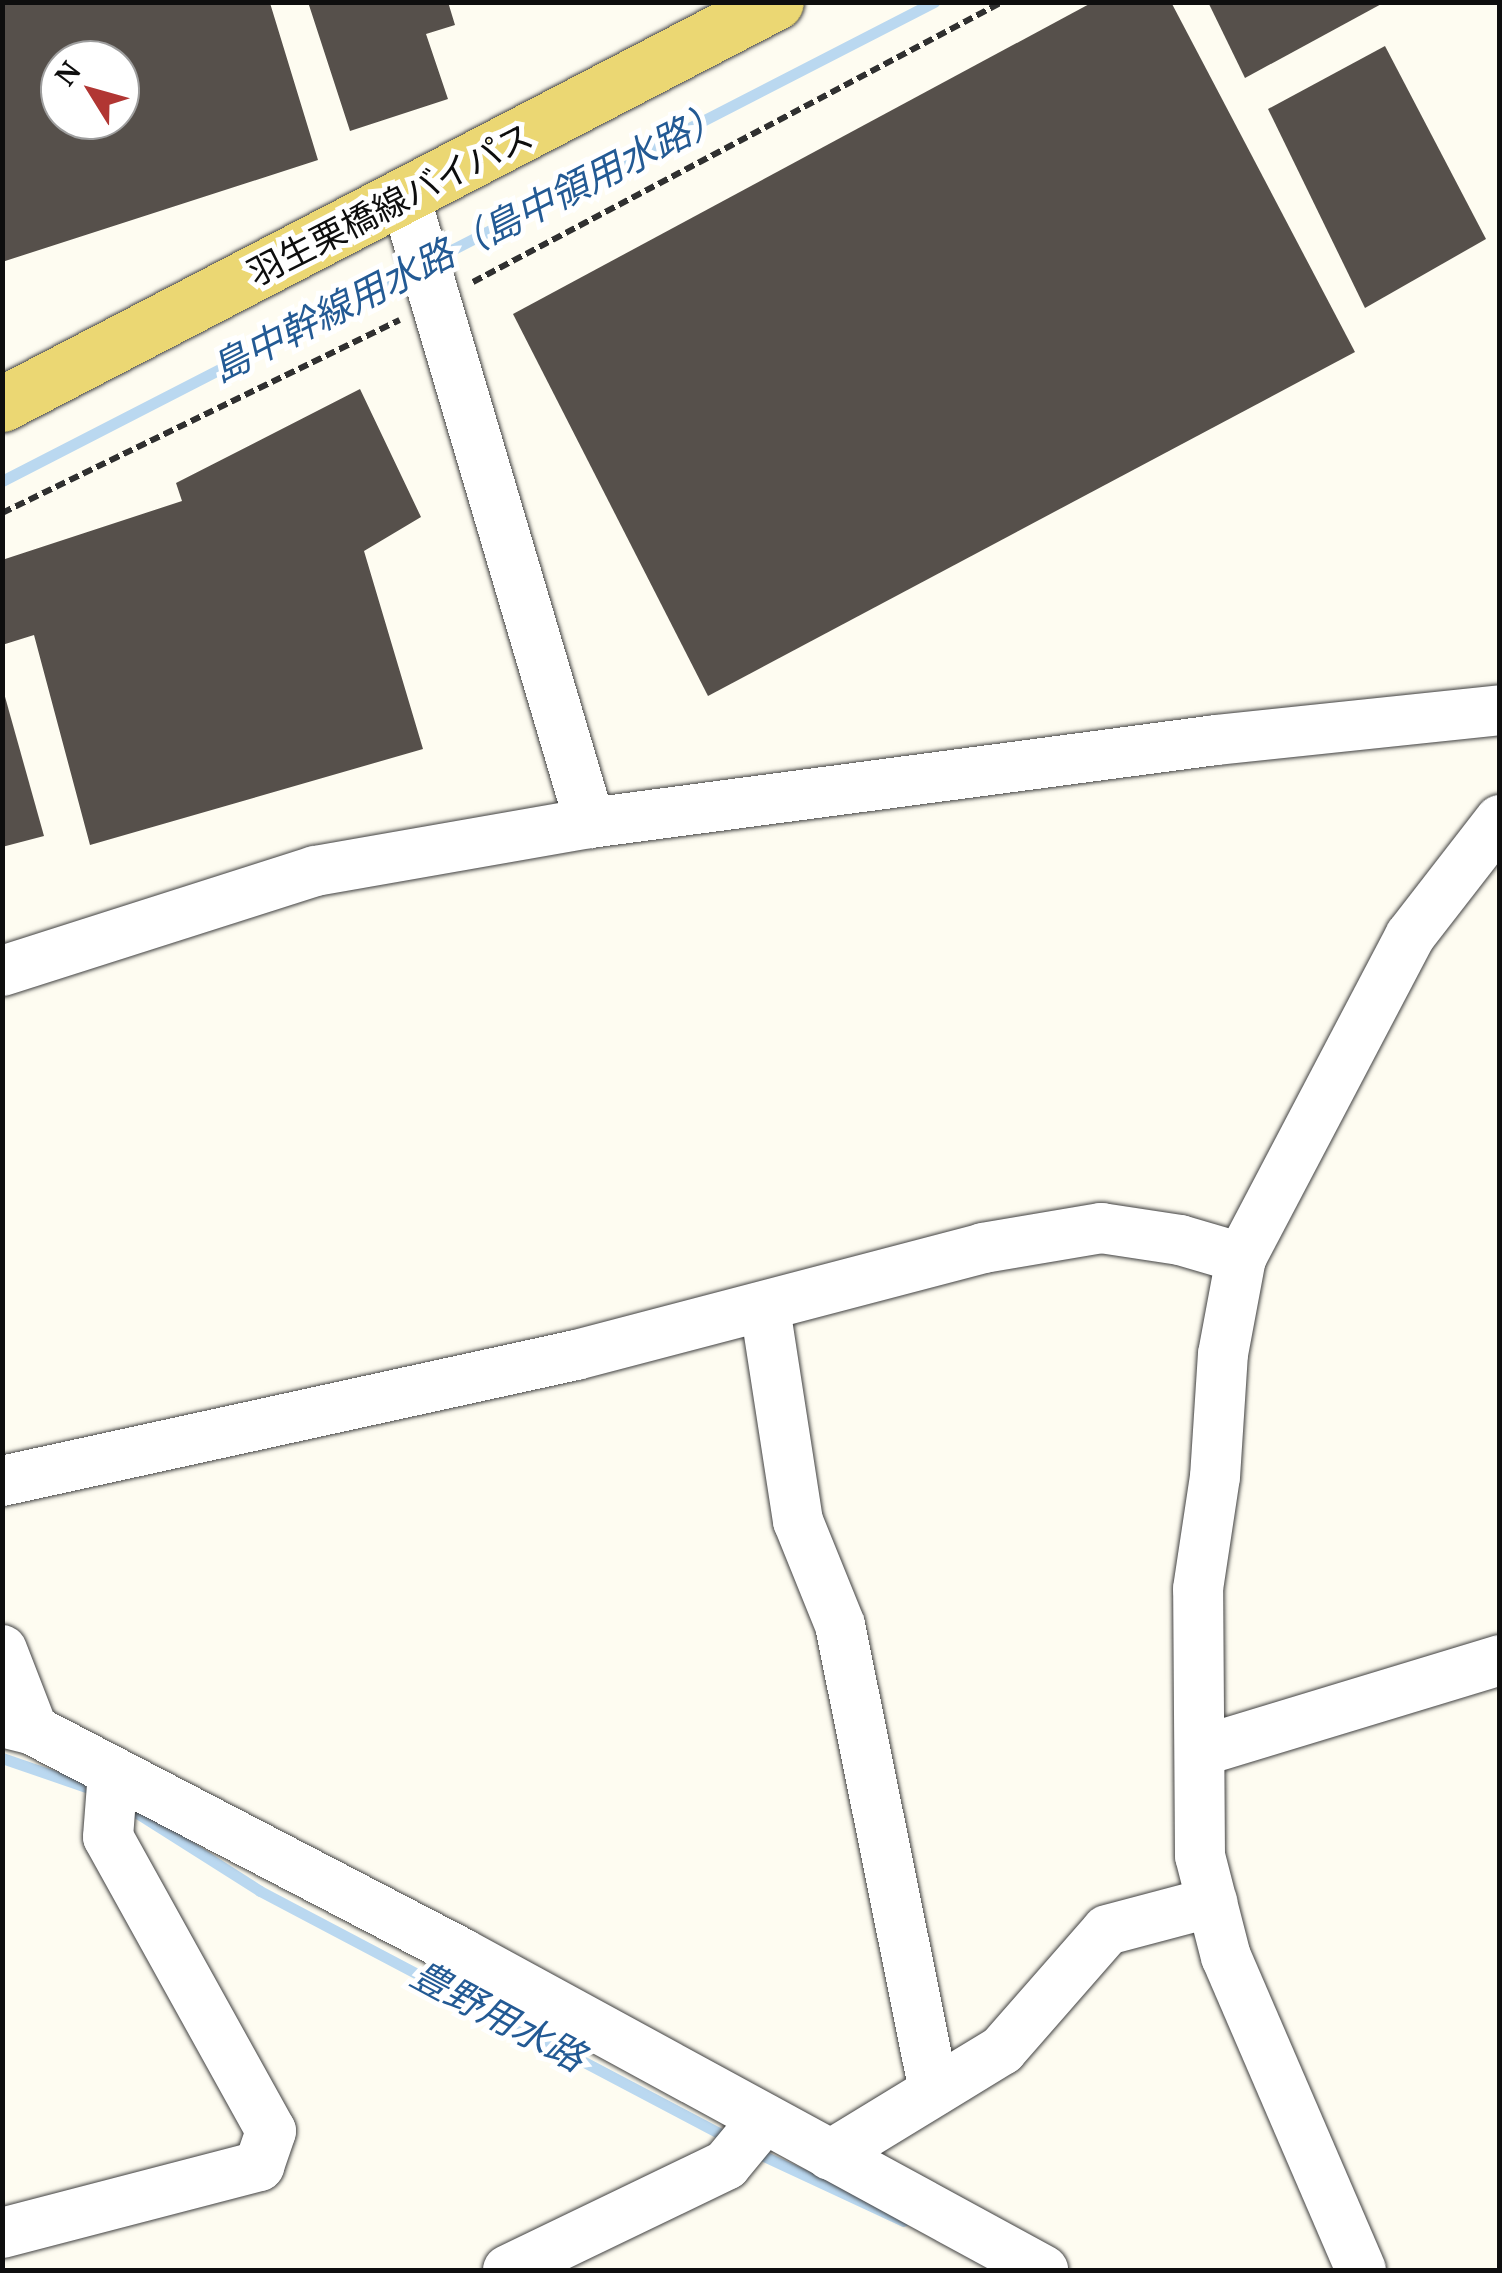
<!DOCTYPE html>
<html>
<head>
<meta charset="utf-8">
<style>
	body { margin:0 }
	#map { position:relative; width:1502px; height:2273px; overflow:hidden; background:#fefcf1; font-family:"PT Serif","Noto Sans JP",serif }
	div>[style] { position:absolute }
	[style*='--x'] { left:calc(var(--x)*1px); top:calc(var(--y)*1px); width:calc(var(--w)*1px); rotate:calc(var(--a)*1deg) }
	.stream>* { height:11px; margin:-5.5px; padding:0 5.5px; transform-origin:5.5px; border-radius:5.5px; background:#bad8f0 }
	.building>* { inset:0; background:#56504b }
	.path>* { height:6px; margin-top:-3px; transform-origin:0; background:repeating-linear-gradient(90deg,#303030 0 10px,transparent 0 15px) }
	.roads { filter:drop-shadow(0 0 2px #414141) drop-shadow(0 0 2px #414141) }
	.minor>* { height:50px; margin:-25px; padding:0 25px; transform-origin:25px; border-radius:25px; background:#fff }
	.major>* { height:55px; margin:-27.5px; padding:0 27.5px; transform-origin:27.5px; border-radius:27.5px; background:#ebd773 }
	span { translate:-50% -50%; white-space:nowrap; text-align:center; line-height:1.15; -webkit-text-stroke:10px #fff; paint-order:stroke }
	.street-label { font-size:35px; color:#0e0e0e }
	.water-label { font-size:38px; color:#235a94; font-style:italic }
	.frame { position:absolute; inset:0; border:5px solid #0e0e0e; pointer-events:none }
	.north { position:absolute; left:40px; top:40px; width:100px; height:100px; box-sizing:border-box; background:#fff; border:2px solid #9f9f9f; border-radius:50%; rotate:307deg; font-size:28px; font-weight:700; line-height:40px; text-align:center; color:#0e0e0e }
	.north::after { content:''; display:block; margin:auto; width:35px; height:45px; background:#b13633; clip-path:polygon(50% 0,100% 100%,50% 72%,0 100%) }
</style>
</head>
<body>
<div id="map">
	<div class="stream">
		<i style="--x:438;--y:257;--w:558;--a:-27.21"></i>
		<i style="--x:2;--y:481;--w:461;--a:-27.2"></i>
		<i style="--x:2;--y:1758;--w:102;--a:19"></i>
		<i style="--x:123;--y:1804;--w:162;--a:32.4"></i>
		<i style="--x:260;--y:1891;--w:534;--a:27.81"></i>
		<i style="--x:753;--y:2151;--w:166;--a:24.9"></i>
	</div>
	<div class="building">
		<i style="clip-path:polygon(308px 2px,448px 2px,455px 25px,426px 34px,448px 99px,350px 131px)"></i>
		<i style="clip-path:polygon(1093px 2px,1171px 2px,1355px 352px,708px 696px,513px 314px)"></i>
		<i style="clip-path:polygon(1208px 2px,1385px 2px,1245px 78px)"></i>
		<i style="clip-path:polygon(evenodd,2px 3px,270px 3px,318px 160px,2px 262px,2px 3px,60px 60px,120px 60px,120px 120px,60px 120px,60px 60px)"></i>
		<i style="clip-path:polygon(1385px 46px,1486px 239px,1365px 308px,1268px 109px)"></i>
		<i style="clip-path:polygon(360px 389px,421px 517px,364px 551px,423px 749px,90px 845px,34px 635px,2px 645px,2px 560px,182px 501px,176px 483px)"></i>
		<i style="clip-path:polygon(2px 686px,44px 836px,2px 847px)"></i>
	</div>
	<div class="path">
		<i style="--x:473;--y:282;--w:599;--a:-27.89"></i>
		<i style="--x:2;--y:513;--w:442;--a:-25.9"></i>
	</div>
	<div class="roads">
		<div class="minor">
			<i style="--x:405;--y:197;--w:653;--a:73.54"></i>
			<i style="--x:2;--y:971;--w:329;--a:-17.7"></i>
			<i style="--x:315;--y:871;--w:279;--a:-9.9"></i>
			<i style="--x:590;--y:823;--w:631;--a:-7.55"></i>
			<i style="--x:1216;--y:740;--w:286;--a:-6"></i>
			<i style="--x:765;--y:1308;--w:216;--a:81.2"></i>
			<i style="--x:798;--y:1521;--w:112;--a:68"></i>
			<i style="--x:840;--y:1625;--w:475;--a:78.6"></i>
			<i style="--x:2;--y:1481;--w:588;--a:-12.38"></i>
			<i style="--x:576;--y:1355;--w:421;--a:-14.7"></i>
			<i style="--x:983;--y:1248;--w:120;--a:-9.6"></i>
			<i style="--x:1101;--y:1228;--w:80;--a:8.6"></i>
			<i style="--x:1180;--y:1240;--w:64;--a:16.4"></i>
			<i style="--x:2;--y:1650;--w:86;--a:68.8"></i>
			<i style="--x:2;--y:1722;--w:32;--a:14"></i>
			<i style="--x:33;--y:1730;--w:483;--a:27.5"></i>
			<i style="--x:461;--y:1953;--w:663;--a:28.58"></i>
			<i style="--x:1201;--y:1751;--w:313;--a:-16.9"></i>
			<i style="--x:830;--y:2155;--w:202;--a:-31.4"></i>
			<i style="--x:1002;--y:2050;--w:159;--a:-48.8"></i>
			<i style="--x:1107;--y:1930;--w:109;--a:-14.9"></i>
			<i style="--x:2;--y:2233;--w:266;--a:-14.6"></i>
			<i style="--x:259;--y:2166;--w:37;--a:-71"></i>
			<i style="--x:271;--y:2131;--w:336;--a:-119"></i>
			<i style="--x:108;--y:1837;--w:65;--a:-85.6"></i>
			<i style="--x:508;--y:2270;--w:242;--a:-25.7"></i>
			<i style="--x:726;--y:2165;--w:60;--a:-50.4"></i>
			<i style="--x:1361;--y:2270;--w:341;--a:-113.3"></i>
			<i style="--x:1226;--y:1957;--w:104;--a:-104.4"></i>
			<i style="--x:1200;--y:1856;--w:267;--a:-90.4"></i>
			<i style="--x:1198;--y:1589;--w:113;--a:-81.4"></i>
			<i style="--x:1215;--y:1477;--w:123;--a:-86.3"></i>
			<i style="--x:1223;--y:1354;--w:98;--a:-79.4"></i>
			<i style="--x:1241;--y:1258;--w:364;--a:-62.3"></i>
			<i style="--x:1410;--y:936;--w:147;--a:-52.2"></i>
		</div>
		<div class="major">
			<i style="--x:2;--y:404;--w:872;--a:-27.45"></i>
		</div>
	</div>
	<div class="street-label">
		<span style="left:390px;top:204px;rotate:-27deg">羽生栗橋線バイパス</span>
	</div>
	<div class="water-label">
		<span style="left:468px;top:242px;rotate:-27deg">島中幹線用水路（島中領用水路）</span>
		<span style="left:498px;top:2016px;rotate:28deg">豊野用水路</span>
	</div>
	<div class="frame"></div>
	<div class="north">N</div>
</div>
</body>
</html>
